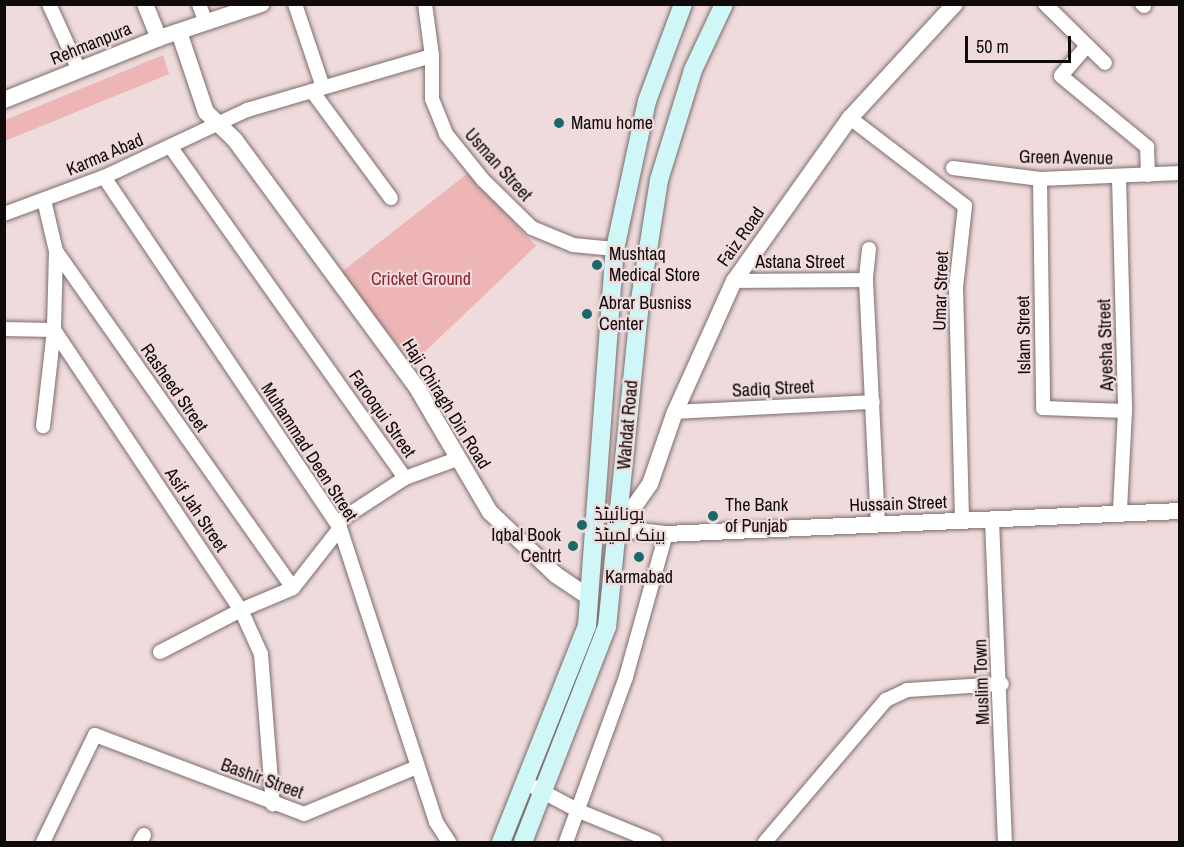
<!DOCTYPE html>
<html>
<head>
<meta charset="utf-8">
<style>
	body { margin:0 }
	#map { position:relative; width:1184px; height:847px; overflow:hidden; background:#efdbdb; font-family:"Archivo Narrow",Cairo,sans-serif }
	div>[style] { position:absolute }
	[style*='--x'] { left:calc(var(--x)*1px); top:calc(var(--y)*1px); width:calc(var(--w)*1px); rotate:calc(var(--a)*1deg) }
	.green>* { inset:0; background:#edb5b5 }
	.roads { filter:drop-shadow(0 0 2px #7d6c6c) drop-shadow(0 0 2px #7d6c6c) }
	.minor>* { height:14px; margin:-7px; padding:0 7px; transform-origin:7px; border-radius:7px; background:#fff }
	.tertiary>* { height:16px; margin:-8px; padding:0 8px; transform-origin:8px; border-radius:8px; background:#fff }
	.secondary>* { height:18px; margin:-9px; padding:0 9px; transform-origin:9px; border-radius:9px; background:#cff7f8 }
	.dots>* { width:16px; height:16px; translate:-50% -50%; box-sizing:border-box; border:3px solid #efdbdb; border-radius:50% }
	span { translate:-50% -50%; white-space:nowrap; text-align:center; line-height:1.15; -webkit-text-stroke:4.5px #efdbdb; paint-order:stroke }
	.street-label { font-size:18px; color:#100a0a }
	.poi-label { font-size:18px; color:#100a0a }
	.left { translate:0 -50%; text-align:left }
	.right { translate:-100% -50%; text-align:right }
	.park-label { font-size:18px; color:#8d2532 }
	.frame { position:absolute; inset:0; border:6px solid #100a0a; pointer-events:none }
	.scale { position:absolute; left:965px; top:36px; width:106px; height:27px; box-sizing:border-box; border:3px solid #100a0a; border-top:0; padding-left:8px; font-size:18px; line-height:21px; white-space:nowrap; color:#100a0a; -webkit-text-stroke:4px #efdbdb; paint-order:stroke }
</style>
</head>
<body>
<div id="map">
	<div class="green">
		<i style="clip-path:polygon(163px 55px,169px 74px,5px 141px,5px 120px)"></i>
		<i style="clip-path:polygon(468px 173px,536px 246px,413px 363px,339px 274px)"></i>
	</div>
	<div class="roads">
		<div class="minor">
			<i style="--x:49;--y:4;--w:72;--a:65.6"></i>
			<i style="--x:199;--y:4;--w:20;--a:70"></i>
			<i style="--x:295;--y:4;--w:88;--a:71.4"></i>
			<i style="--x:425;--y:4;--w:52;--a:82.3"></i>
			<i style="--x:432;--y:56;--w:43;--a:90"></i>
			<i style="--x:432;--y:99;--w:38;--a:68"></i>
			<i style="--x:446;--y:134;--w:59;--a:51.2"></i>
			<i style="--x:483;--y:180;--w:69;--a:44.4"></i>
			<i style="--x:532;--y:228;--w:44;--a:22.5"></i>
			<i style="--x:573;--y:245;--w:42;--a:5.4"></i>
			<i style="--x:1045;--y:4;--w:84;--a:44.5"></i>
			<i style="--x:1142;--y:4;--w:3;--a:45"></i>
			<i style="--x:1086;--y:47;--w:38;--a:131"></i>
			<i style="--x:1061;--y:76;--w:112;--a:39.5"></i>
			<i style="--x:1147;--y:147;--w:28;--a:88"></i>
			<i style="--x:312;--y:91;--w:133;--a:53.6"></i>
			<i style="--x:850;--y:118;--w:145;--a:37.4"></i>
			<i style="--x:965;--y:206;--w:82;--a:96.3"></i>
			<i style="--x:956;--y:288;--w:233;--a:88.5"></i>
			<i style="--x:953;--y:168;--w:88;--a:7.2"></i>
			<i style="--x:1040;--y:179;--w:140;--a:-2.5"></i>
			<i style="--x:104;--y:177;--w:423;--a:56.1"></i>
			<i style="--x:340;--y:528;--w:309;--a:71.9"></i>
			<i style="--x:436;--y:822;--w:24;--a:57"></i>
			<i style="--x:1119;--y:177;--w:234;--a:88.5"></i>
			<i style="--x:1125;--y:411;--w:100;--a:92.9"></i>
			<i style="--x:1040;--y:179;--w:229;--a:89.2"></i>
			<i style="--x:1043;--y:408;--w:82;--a:2.1"></i>
			<i style="--x:44;--y:200;--w:52;--a:76.8"></i>
			<i style="--x:56;--y:251;--w:412;--a:54.9"></i>
			<i style="--x:4;--y:214;--w:107;--a:-20.3"></i>
			<i style="--x:104;--y:177;--w:158;--a:-25.1"></i>
			<i style="--x:247;--y:110;--w:193;--a:-16.3"></i>
			<i style="--x:869;--y:249;--w:31;--a:96"></i>
			<i style="--x:866;--y:280;--w:244;--a:87.2"></i>
			<i style="--x:56;--y:251;--w:79;--a:91.5"></i>
			<i style="--x:54;--y:330;--w:337;--a:56.3"></i>
			<i style="--x:241;--y:610;--w:48;--a:65.6"></i>
			<i style="--x:261;--y:654;--w:151;--a:85.5"></i>
			<i style="--x:734;--y:281;--w:132;--a:-0.4"></i>
			<i style="--x:4;--y:329;--w:50;--a:1.1"></i>
			<i style="--x:54;--y:330;--w:97;--a:96.5"></i>
			<i style="--x:675;--y:412;--w:198;--a:-2.9"></i>
			<i style="--x:405;--y:478;--w:55;--a:-20.1"></i>
			<i style="--x:992;--y:520;--w:322;--a:87.7"></i>
			<i style="--x:160;--y:652;--w:91;--a:-27.4"></i>
			<i style="--x:241;--y:610;--w:56;--a:-22.9"></i>
			<i style="--x:293;--y:588;--w:76;--a:-51.9"></i>
			<i style="--x:340;--y:528;--w:7;--a:-98"></i>
			<i style="--x:339;--y:521;--w:79;--a:-33.1"></i>
			<i style="--x:405;--y:478;--w:405;--a:-125.3"></i>
			<i style="--x:534;--y:787;--w:51;--a:28.1"></i>
			<i style="--x:579;--y:811;--w:82;--a:22.2"></i>
			<i style="--x:43;--y:842;--w:119;--a:-64.1"></i>
			<i style="--x:95;--y:735;--w:223;--a:20.7"></i>
			<i style="--x:304;--y:814;--w:122;--a:-22.6"></i>
			<i style="--x:140;--y:842;--w:8;--a:-60"></i>
			<i style="--x:566;--y:842;--w:176;--a:-70"></i>
			<i style="--x:626;--y:677;--w:148;--a:-74.4"></i>
			<i style="--x:765;--y:842;--w:187;--a:-49.6"></i>
			<i style="--x:886;--y:700;--w:23;--a:-25"></i>
			<i style="--x:907;--y:690;--w:95;--a:-3.6"></i>
		</div>
		<div class="tertiary">
			<i style="--x:145;--y:4;--w:37;--a:68"></i>
			<i style="--x:179;--y:32;--w:84;--a:71.4"></i>
			<i style="--x:206;--y:112;--w:40;--a:44"></i>
			<i style="--x:235;--y:140;--w:305;--a:53.7"></i>
			<i style="--x:416;--y:386;--w:146;--a:59.6"></i>
			<i style="--x:490;--y:512;--w:91;--a:43.7"></i>
			<i style="--x:556;--y:575;--w:40;--a:34"></i>
			<i style="--x:4;--y:100;--w:167;--a:-21.8"></i>
			<i style="--x:159;--y:38;--w:108;--a:-18.4"></i>
			<i style="--x:618;--y:529;--w:55;--a:-54.6"></i>
			<i style="--x:650;--y:484;--w:76;--a:-70.9"></i>
			<i style="--x:675;--y:412;--w:144;--a:-65.8"></i>
			<i style="--x:734;--y:281;--w:200;--a:-54.6"></i>
			<i style="--x:850;--y:118;--w:155;--a:-47.4"></i>
			<i style="--x:618;--y:529;--w:48;--a:5.9"></i>
			<i style="--x:666;--y:534;--w:515;--a:-2.56"></i>
		</div>
		<div class="secondary">
			<i style="--x:501;--y:842;--w:232;--a:-68.3"></i>
			<i style="--x:587;--y:626;--w:378;--a:-85.8"></i>
			<i style="--x:615;--y:249;--w:151;--a:-77.8"></i>
			<i style="--x:647;--y:101;--w:103;--a:-69.6"></i>
			<i style="--x:523;--y:842;--w:231;--a:-68.7"></i>
			<i style="--x:607;--y:627;--w:329;--a:-84.2"></i>
			<i style="--x:640;--y:300;--w:121;--a:-81"></i>
			<i style="--x:659;--y:180;--w:115;--a:-72.8"></i>
			<i style="--x:693;--y:70;--w:73;--a:-64.8"></i>
		</div>
	</div>
	<div class="dots">
		<i style="left:559px;top:123px;background:#1b686b"></i>
		<i style="left:597px;top:265px;background:#1b686b"></i>
		<i style="left:587px;top:314px;background:#1b686b"></i>
		<i style="left:713px;top:516px;background:#1b686b"></i>
		<i style="left:582px;top:525px;background:#1b686b"></i>
		<i style="left:573px;top:546px;background:#1b686b"></i>
		<i style="left:639px;top:557px;background:#1b686b"></i>
	</div>
	<div class="street-label">
		<span style="left:91px;top:44px;rotate:-22deg">Rehmanpura</span>
		<span style="left:105px;top:155px;rotate:-23deg">Karma Abad</span>
		<span style="left:1066px;top:158px;rotate:1deg">Green Avenue</span>
		<span style="left:498px;top:165px;rotate:48deg">Usman Street</span>
		<span style="left:741px;top:237px;rotate:-55deg">Faiz Road</span>
		<span style="left:800px;top:262px">Astana Street</span>
		<span style="left:941px;top:291px;rotate:-88deg">Umar Street</span>
		<span style="left:1024px;top:335px;rotate:-91deg">Islam Street</span>
		<span style="left:1106px;top:345px;rotate:-92deg">Ayesha Street</span>
		<span style="left:174px;top:388px;rotate:55deg">Rasheed Street</span>
		<span style="left:773px;top:389px;rotate:-3deg">Sadiq Street</span>
		<span style="left:446px;top:404px;rotate:58deg">Haji Chiragh Din Road</span>
		<span style="left:382px;top:414px;rotate:55deg">Farooqui Street</span>
		<span style="left:628px;top:425px;rotate:-85deg">Wahdat Road</span>
		<span style="left:309px;top:452px;rotate:57deg">Muhammad Deen Street</span>
		<span style="left:898px;top:504px;rotate:-2deg">Hussain Street</span>
		<span style="left:196px;top:510px;rotate:56deg">Asif Jah Street</span>
		<span style="left:982px;top:682px;rotate:-92deg">Muslim Town</span>
		<span style="left:262px;top:779px;rotate:20deg">Bashir Street</span>
	</div>
	<div class="poi-label">
		<span class="left" style="left:571px;top:123px">Mamu home</span>
		<span class="left" style="left:609px;top:265px">Mushtaq<br>Medical Store</span>
		<span class="left" style="left:599px;top:314px">Abrar Busniss<br>Center</span>
		<span class="left" style="left:725px;top:516px">The Bank<br>of Punjab</span>
		<span class="left" style="left:594px;top:525px">یونائیٹڈ<br>بینک لمیٹڈ</span>
		<span class="right" style="left:561px;top:546px">Iqbal Book<br>Centrt</span>
		<span style="left:639px;top:577px">Karmabad</span>
	</div>
	<div class="park-label">
		<span style="left:421px;top:279px">Cricket Ground</span>
	</div>
	<div class="frame"></div>
	<div class="scale">50 m</div>
</div>
</body>
</html>
